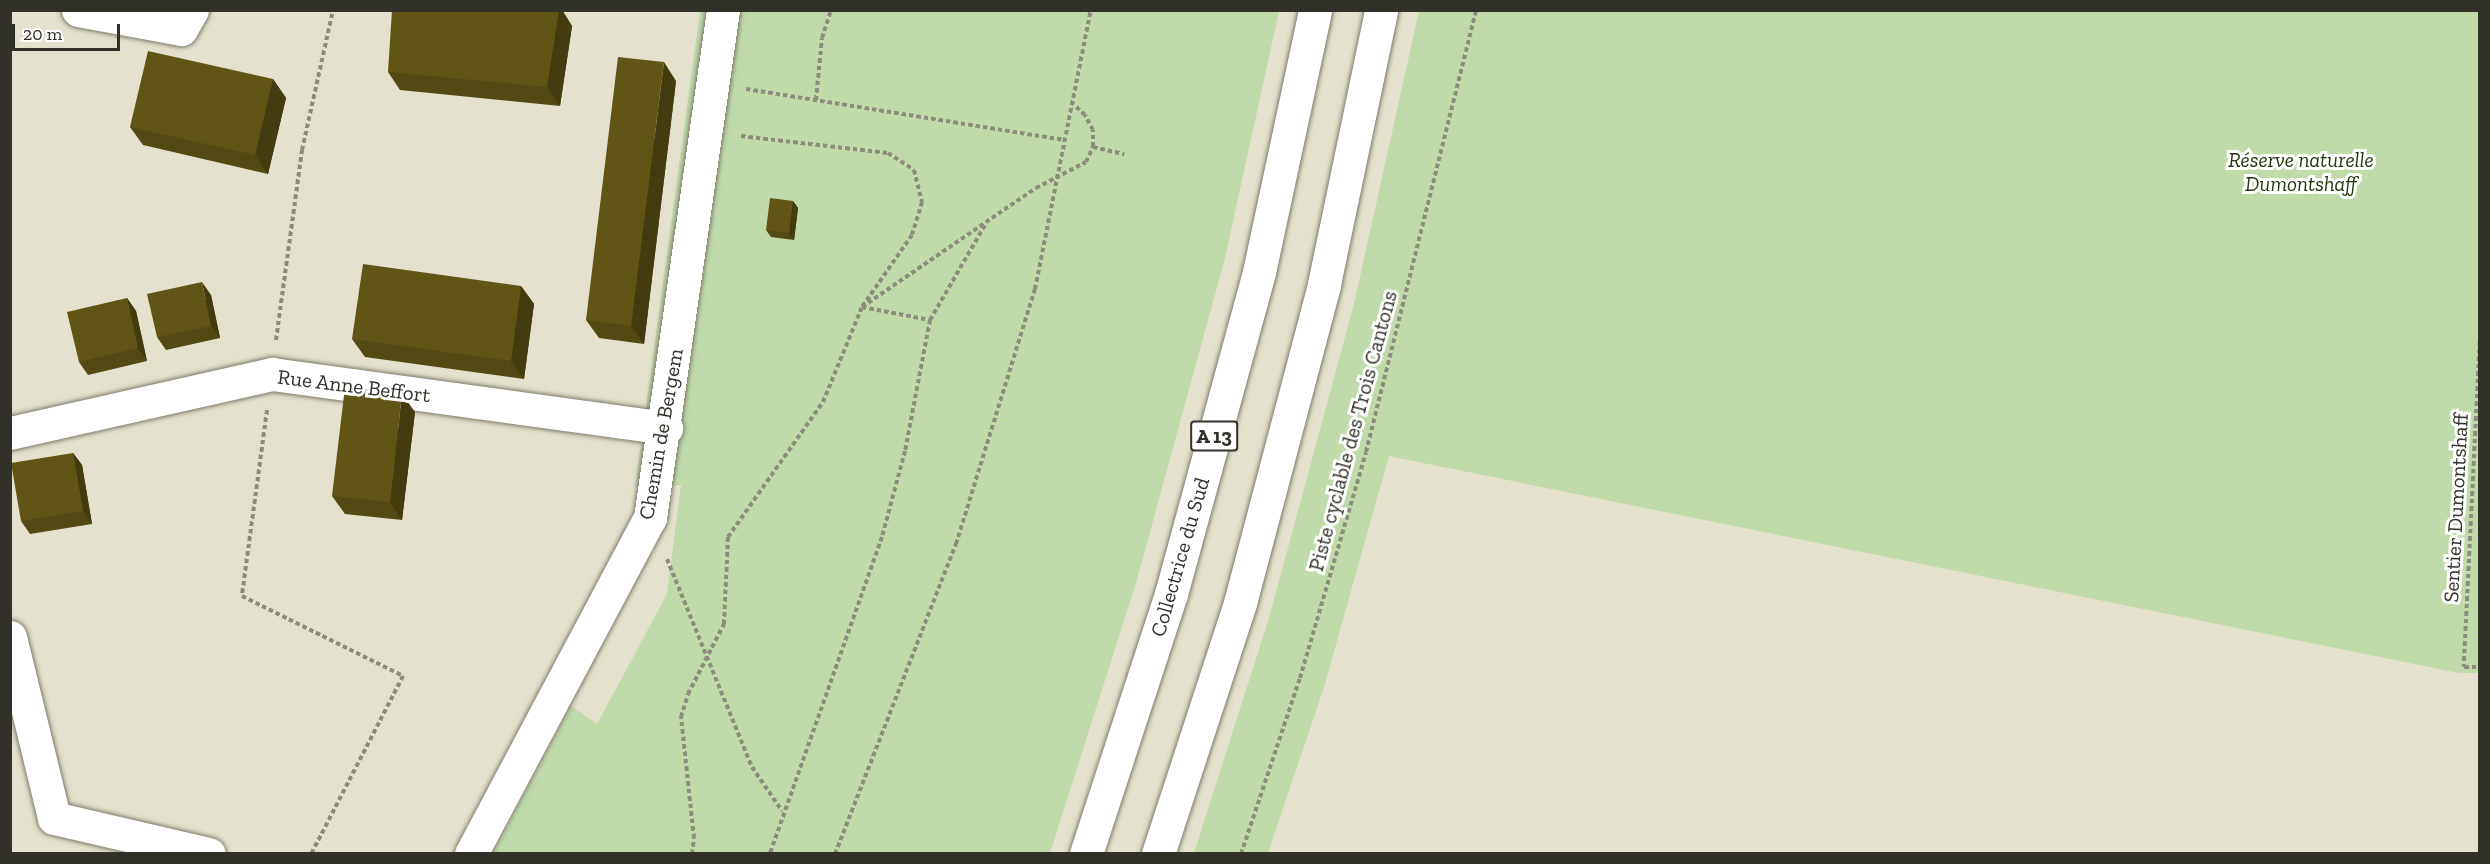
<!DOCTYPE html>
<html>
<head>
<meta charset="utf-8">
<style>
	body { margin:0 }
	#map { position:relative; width:2490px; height:864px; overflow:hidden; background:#e4e1ce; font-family:"Zilla Slab",serif }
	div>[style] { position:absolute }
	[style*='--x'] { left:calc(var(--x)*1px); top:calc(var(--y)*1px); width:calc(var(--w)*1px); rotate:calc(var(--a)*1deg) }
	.green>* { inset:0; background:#c0daaa }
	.path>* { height:4px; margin-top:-2px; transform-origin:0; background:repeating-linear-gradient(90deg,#8d8b7e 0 4.5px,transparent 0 7.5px) }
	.roads { filter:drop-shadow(0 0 2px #7e7b6a) drop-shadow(0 0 2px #7e7b6a) }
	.street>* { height:33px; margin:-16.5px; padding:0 16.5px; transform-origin:16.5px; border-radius:16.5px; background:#fff }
	.highway>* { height:33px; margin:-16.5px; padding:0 16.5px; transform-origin:16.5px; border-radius:16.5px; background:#fff }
	.wall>* { inset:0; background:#534912 }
	.shaded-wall>* { inset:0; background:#433c0f }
	.building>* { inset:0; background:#605515 }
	span { translate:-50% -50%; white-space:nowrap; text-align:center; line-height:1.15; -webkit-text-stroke:6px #fff; paint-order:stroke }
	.shield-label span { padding:2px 4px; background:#fff; border:2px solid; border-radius:4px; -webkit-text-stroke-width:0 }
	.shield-label { font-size:20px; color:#313029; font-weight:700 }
	.park-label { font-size:21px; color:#24370f; font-style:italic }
	.street-label { font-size:21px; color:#313029 }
	.frame { position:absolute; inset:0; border:12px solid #313029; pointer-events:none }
	.scale { position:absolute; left:12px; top:24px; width:108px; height:27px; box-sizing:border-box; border:3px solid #313029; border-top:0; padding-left:8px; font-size:18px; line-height:21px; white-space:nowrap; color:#313029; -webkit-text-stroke:4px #fff; paint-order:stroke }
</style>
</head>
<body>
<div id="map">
	<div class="green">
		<i style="clip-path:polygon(700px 11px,1279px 11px,1225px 258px,1136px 583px,1050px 853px,493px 854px,571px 706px,597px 724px,667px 594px,681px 485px,635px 488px)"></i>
		<i style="clip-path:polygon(1419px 11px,2479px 11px,2479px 673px,2459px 673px,1389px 456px,1324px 687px,1268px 853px,1194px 853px,1269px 618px,1354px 304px)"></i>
	</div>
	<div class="path">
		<i style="--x:746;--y:89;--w:323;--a:9.1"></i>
		<i style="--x:816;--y:100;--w:62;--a:-84.5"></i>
		<i style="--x:822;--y:38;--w:29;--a:-72"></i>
		<i style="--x:741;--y:136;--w:148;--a:6.6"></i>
		<i style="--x:888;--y:153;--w:31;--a:33"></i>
		<i style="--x:914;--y:170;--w:33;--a:76"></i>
		<i style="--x:922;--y:202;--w:34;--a:107"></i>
		<i style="--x:912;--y:235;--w:88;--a:124.8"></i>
		<i style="--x:862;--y:307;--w:69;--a:10.8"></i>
		<i style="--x:930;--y:320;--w:133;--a:100.8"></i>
		<i style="--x:905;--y:451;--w:89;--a:105"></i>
		<i style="--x:882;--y:537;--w:336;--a:109.5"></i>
		<i style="--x:1093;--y:147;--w:32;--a:13"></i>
		<i style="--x:930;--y:320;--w:110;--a:-59.9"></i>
		<i style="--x:2480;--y:334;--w:333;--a:92.8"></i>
		<i style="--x:2464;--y:667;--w:16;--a:0"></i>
		<i style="--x:276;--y:340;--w:192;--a:-82.2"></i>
		<i style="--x:302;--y:150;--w:143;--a:-77.5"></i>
		<i style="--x:267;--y:410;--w:188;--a:97.7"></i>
		<i style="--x:242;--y:596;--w:180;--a:26.4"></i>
		<i style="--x:403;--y:676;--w:200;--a:117.3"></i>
		<i style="--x:667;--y:559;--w:225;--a:67.8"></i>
		<i style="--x:752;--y:767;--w:53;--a:55.7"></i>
		<i style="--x:692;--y:854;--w:16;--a:-83"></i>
		<i style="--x:694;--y:838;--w:122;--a:-96.1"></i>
		<i style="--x:681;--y:717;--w:24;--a:-73"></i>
		<i style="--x:688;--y:694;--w:79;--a:-62.8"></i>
		<i style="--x:724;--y:624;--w:87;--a:-87.4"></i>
		<i style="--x:728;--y:537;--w:165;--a:-54.9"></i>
		<i style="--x:823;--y:402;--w:103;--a:-67.7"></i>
		<i style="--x:862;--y:307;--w:211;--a:-34.4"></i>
		<i style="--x:1036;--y:188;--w:56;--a:-27.5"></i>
		<i style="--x:1086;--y:162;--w:17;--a:-65"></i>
		<i style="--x:1093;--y:147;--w:17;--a:-90"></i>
		<i style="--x:1093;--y:130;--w:17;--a:-118"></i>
		<i style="--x:1085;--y:115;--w:16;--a:-137"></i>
		<i style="--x:835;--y:854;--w:333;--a:-68.7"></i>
		<i style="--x:956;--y:544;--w:267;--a:-72.8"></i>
		<i style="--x:1035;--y:289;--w:285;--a:-78.7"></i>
		<i style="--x:1241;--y:854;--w:186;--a:-71.5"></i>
		<i style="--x:1300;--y:678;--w:235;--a:-73.7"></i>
		<i style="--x:1366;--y:452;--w:455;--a:-76"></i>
	</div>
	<div class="roads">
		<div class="street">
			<i style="--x:78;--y:10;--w:105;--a:10.5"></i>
			<i style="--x:181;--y:29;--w:22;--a:-60"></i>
			<i style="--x:10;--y:433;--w:269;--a:-12.7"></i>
			<i style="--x:272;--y:374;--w:398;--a:7.8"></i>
			<i style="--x:10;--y:637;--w:186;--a:76.3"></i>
			<i style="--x:54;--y:818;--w:159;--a:13.1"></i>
			<i style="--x:471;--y:854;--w:381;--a:-62"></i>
			<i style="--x:650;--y:518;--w:513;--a:-81.82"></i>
		</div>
		<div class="highway">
			<i style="--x:1086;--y:854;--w:274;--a:-71.9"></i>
			<i style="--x:1171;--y:594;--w:334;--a:-74.7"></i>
			<i style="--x:1259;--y:272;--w:268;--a:-77.9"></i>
			<i style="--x:1158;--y:854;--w:264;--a:-71.9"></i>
			<i style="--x:1240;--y:603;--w:330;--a:-75.2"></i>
			<i style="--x:1324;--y:284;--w:280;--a:-78.2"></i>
		</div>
	</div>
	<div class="wall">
		<i style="clip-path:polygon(559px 10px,562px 10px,572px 26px,560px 106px,400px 90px,388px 72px)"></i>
		<i style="clip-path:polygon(273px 79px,286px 98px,268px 174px,143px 145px,130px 127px)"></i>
		<i style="clip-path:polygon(676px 81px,644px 344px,599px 338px,586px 320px)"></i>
		<i style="clip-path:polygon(793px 201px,798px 208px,794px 240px,771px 237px,766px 230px)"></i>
		<i style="clip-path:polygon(521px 286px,534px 304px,524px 379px,365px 357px,352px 339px)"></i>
		<i style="clip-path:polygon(211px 295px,220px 338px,166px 350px,157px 337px)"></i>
		<i style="clip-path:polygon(127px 298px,136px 311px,147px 361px,88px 375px,79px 362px)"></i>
		<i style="clip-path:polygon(415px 412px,402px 520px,345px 514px,332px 496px)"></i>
		<i style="clip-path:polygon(73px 453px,82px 465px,92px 524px,30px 534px,21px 521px)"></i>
	</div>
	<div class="shaded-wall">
		<i style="clip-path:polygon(559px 10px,562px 10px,572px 26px,560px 106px,547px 87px)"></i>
		<i style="clip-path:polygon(664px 62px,676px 81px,644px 344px,631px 326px)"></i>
		<i style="clip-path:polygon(273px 79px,286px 98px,268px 174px,255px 155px)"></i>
		<i style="clip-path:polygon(793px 201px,798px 208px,794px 240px,789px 233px)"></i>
		<i style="clip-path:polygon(202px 282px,211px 295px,220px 338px,211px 326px)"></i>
		<i style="clip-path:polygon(521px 286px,534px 304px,524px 379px,511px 361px)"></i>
		<i style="clip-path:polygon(127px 298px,136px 311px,147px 361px,138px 348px)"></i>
		<i style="clip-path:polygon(402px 394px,415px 412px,402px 520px,390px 502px)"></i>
		<i style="clip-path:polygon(73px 453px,82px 465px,92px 524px,83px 511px)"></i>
	</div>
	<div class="building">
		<i style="clip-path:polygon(392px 10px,559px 10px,547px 87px,388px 72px)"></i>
		<i style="clip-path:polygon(148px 51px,273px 79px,255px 155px,130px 127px)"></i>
		<i style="clip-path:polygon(618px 57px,664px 62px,631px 326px,586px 320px)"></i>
		<i style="clip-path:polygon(770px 198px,793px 201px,789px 233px,766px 230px)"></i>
		<i style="clip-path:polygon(363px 264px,521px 286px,511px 361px,352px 339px)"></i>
		<i style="clip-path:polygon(202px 282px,211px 326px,157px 337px,147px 294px)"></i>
		<i style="clip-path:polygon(127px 298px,138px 348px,79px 362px,67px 312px)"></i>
		<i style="clip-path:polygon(345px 387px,402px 394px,390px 502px,332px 496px)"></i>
		<i style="clip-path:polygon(73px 453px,83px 511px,21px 521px,11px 463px)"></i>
	</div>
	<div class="shield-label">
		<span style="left:1214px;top:436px">A 13</span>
	</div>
	<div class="park-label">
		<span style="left:2301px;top:172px">Réserve naturelle<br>Dumontshaff</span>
	</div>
	<div class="street-label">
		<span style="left:354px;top:386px;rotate:7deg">Rue Anne Beffort</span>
		<span style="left:1353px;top:431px;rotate:-75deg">Piste cyclable des Trois Cantons</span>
		<span style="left:661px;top:434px;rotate:-80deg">Chemin de Bergem</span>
		<span style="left:2456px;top:508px;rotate:-87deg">Sentier Dumontshaff</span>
		<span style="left:1180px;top:557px;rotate:-74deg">Collectrice du Sud</span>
	</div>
	<div class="frame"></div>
	<div class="scale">20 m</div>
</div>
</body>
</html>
